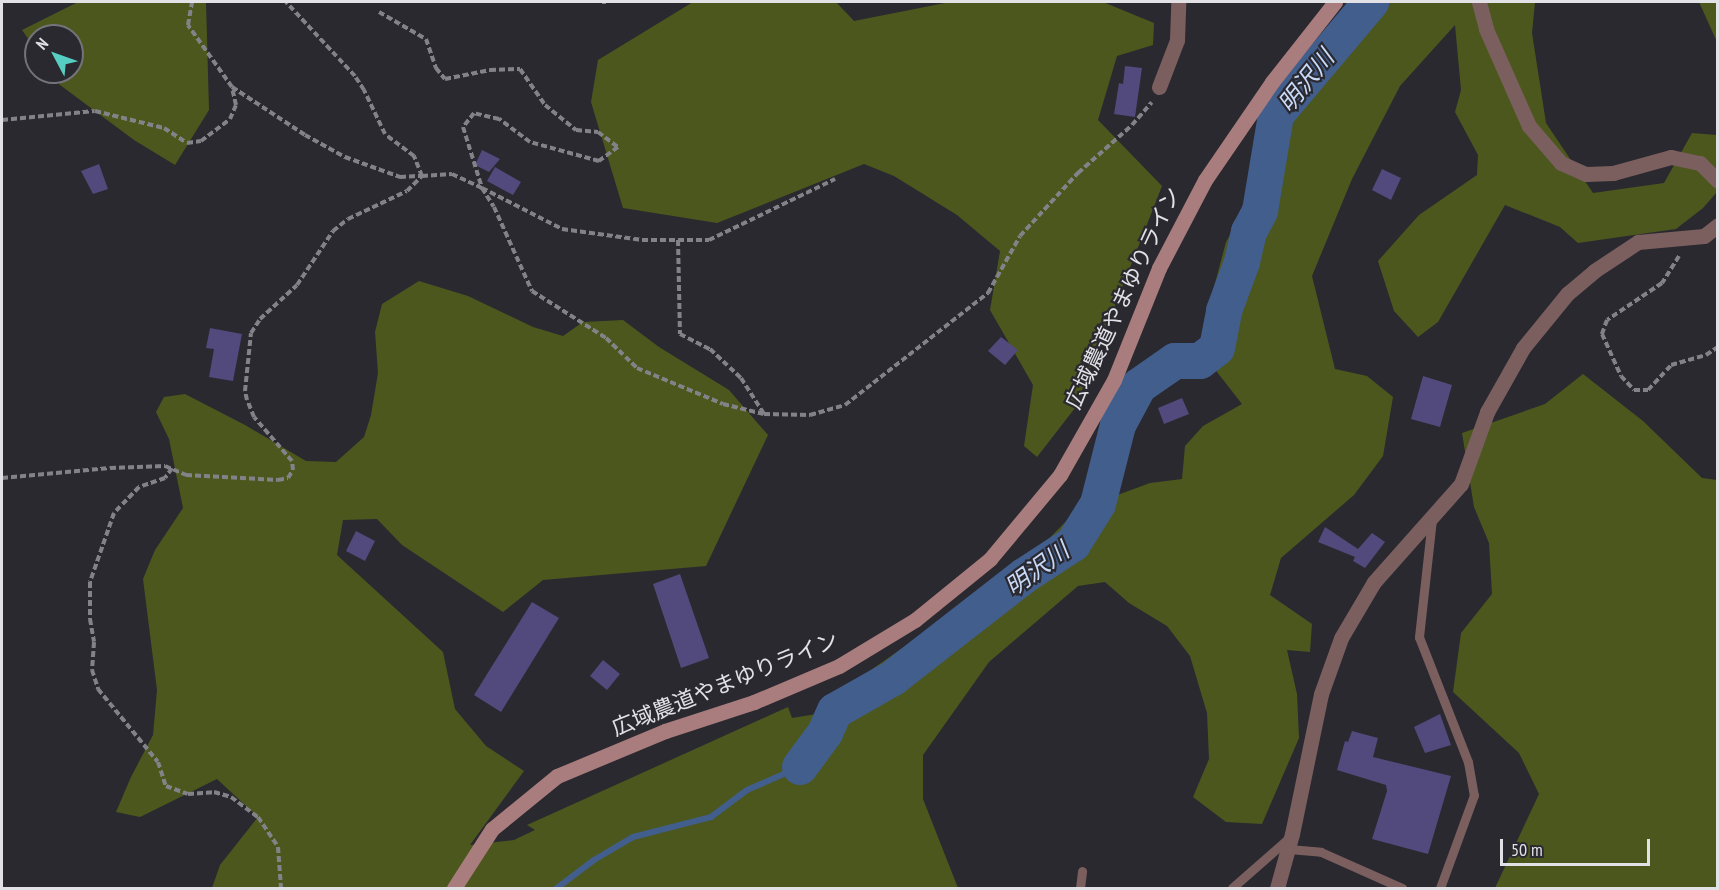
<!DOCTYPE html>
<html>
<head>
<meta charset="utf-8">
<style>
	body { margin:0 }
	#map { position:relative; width:1719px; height:890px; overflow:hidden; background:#2a2930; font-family:"PT Sans Narrow","Noto Sans JP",sans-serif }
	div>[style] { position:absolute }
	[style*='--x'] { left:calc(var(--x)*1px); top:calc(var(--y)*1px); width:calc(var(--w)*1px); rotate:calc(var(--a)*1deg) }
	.forest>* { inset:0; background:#4c571d }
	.stream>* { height:6px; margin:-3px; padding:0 3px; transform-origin:3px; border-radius:3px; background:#425e8d }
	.river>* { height:36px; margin:-18px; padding:0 18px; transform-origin:18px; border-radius:18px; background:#425e8d }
	.building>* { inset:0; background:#52497c }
	.path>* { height:4px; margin-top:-2px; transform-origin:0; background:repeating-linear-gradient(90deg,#838288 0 6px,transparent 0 9px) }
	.lane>* { height:9px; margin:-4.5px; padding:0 4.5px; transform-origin:4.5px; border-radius:4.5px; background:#7b5f5f }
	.street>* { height:15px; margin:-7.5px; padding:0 7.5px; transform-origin:7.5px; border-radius:7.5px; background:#7b5f5f }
	.secondary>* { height:15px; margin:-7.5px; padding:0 7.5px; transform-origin:7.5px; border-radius:7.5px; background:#a97d7d }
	span { translate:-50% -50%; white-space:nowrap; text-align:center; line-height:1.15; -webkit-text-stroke:4.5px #2a2930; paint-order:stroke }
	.street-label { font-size:22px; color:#e2e1e6 }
	.water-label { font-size:24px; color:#c8daf7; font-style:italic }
	.frame { position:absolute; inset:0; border:3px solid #e2e1e6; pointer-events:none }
	.north { position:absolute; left:24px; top:24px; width:60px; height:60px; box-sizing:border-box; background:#2a2930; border:2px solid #747379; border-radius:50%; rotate:311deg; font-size:16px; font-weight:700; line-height:24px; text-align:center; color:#e2e1e6 }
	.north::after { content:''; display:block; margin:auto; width:21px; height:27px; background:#57cec2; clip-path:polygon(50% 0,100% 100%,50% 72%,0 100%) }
	.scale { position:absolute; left:1500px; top:839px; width:150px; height:27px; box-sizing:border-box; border:3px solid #e2e1e6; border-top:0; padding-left:8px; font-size:18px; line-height:21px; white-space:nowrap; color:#e2e1e6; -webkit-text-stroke:4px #2a2930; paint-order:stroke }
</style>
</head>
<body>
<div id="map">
	<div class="forest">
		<i style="clip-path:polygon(78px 2px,206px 2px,209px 110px,175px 165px,134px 140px,60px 85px,51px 72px,72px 72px,72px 36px,36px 36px,36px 50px,22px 30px)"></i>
		<i style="clip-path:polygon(693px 2px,836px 2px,854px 21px,950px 2px,1103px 2px,1154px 23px,1153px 45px,1117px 56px,1098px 120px,1162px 186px,1075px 408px,1037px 457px,1024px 446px,1033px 385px,990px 310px,1000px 251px,957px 215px,894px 176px,864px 164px,717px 223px,623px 208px,591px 102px,598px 60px)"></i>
		<i style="clip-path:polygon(1353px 2px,1535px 2px,1532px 33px,1546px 123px,1593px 193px,1664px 183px,1692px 133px,1717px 135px,1717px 192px,1703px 208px,1676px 229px,1578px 243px,1560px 227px,1505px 205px,1438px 322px,1418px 337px,1394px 311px,1378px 261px,1419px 215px,1477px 175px,1478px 155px,1455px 112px,1461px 90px,1455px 25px,1400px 86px,1352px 179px,1312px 276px,1335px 369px,1367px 376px,1393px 397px,1383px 456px,1354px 495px,1281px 558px,1270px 595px,1312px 624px,1310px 652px,1287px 650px,1297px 694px,1299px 738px,1262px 824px,1226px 822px,1193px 797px,1209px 759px,1207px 713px,1190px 656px,1167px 626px,1129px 603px,1105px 582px,1078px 586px,989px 662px,923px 755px,923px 799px,958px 888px,212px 888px,220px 865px,258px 817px,217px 779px,140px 817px,116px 812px,131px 777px,153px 735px,157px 690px,143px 579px,155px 550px,183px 508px,169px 439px,156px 412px,164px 397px,185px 394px,245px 425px,306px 461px,336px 462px,364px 437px,371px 415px,378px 373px,375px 332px,382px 304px,419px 281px,468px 296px,533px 327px,563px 336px,583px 322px,623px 320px,659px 347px,729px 390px,768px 435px,706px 566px,543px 580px,503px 612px,402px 545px,377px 519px,343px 520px,337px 555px,443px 652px,455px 709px,486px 746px,524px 771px,470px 845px,514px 840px,535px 830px,527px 825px,788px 707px,792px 718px,835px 711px,871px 670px,1029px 559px,1077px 510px,1150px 483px,1182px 479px,1185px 446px,1203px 426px,1242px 404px,1217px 372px,1202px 332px,1226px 242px,1253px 194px,1269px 109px)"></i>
		<i style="clip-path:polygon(1699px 2px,1717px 2px,1717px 42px)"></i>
		<i style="clip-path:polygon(1583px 374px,1643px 421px,1702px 478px,1717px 480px,1717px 888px,1495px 888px,1539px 794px,1519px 753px,1453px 692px,1461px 633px,1492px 594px,1489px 543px,1474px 507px,1462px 433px,1545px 404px)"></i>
	</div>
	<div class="stream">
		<i style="--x:557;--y:888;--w:46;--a:-37.1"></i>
		<i style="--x:594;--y:860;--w:45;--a:-30.5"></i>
		<i style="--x:633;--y:837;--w:81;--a:-14.4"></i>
		<i style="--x:711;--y:817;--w:45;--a:-36.9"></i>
		<i style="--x:747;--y:790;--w:58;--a:-23.5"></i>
	</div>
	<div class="river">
		<i style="--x:800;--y:767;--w:42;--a:-53.7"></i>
		<i style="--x:825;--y:733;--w:24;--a:-66"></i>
		<i style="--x:835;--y:711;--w:67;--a:-29.6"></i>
		<i style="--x:893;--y:678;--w:166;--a:-37.9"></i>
		<i style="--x:1024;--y:576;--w:59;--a:-33.1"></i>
		<i style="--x:1073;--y:544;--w:47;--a:-58"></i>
		<i style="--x:1098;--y:504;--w:81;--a:-75.8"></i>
		<i style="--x:1118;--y:425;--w:44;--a:-61.7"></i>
		<i style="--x:1139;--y:386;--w:44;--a:-34.8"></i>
		<i style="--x:1175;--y:361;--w:25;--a:0"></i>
		<i style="--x:1200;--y:361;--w:21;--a:-37"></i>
		<i style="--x:1217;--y:348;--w:38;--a:-79"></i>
		<i style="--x:1224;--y:311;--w:52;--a:-69.8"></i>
		<i style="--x:1242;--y:262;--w:31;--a:-77"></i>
		<i style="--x:1249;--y:232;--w:24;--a:-62"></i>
		<i style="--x:1260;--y:211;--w:97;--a:-80.5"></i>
		<i style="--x:1276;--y:115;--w:148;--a:-49.9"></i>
	</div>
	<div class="building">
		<i style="clip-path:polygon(1125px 66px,1142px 68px,1135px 117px,1114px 114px,1119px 83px,1123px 84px)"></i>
		<i style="clip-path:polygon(482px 150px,500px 159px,489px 172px,475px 165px)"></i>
		<i style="clip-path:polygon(99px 164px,108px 189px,93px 194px,81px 171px)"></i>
		<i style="clip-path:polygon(495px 167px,521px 182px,513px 195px,487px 181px)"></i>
		<i style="clip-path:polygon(1382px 169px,1401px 178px,1391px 200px,1372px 190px)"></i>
		<i style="clip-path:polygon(210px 328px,242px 334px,233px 381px,209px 377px,214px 349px,206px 348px)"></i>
		<i style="clip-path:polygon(1001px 337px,1018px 350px,1005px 365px,988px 351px)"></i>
		<i style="clip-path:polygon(1423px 376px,1452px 385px,1440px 427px,1411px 419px)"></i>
		<i style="clip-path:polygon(1182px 398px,1189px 414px,1164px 424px,1158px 408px)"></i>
		<i style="clip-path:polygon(1325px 527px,1358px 549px,1372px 533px,1385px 542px,1365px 568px,1353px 561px,1355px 557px,1318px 542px)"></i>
		<i style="clip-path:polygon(356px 531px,375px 541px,365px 561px,346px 551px)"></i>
		<i style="clip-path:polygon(680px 574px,709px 658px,681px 668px,653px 584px)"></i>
		<i style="clip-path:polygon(532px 602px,559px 618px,501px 712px,474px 695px)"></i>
		<i style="clip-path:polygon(603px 660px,620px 674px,607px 690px,590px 676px)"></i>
		<i style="clip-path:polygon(1440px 714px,1451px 745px,1425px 753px,1414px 727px)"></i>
		<i style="clip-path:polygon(1352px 731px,1378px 738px,1373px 757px,1451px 776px,1428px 854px,1372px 839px,1387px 791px,1386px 785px,1337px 770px,1345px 741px,1348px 742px)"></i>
	</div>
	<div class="path">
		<i style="--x:602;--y:2;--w:4;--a:0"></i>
		<i style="--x:379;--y:12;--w:54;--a:29.9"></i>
		<i style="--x:426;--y:39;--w:31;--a:71"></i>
		<i style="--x:436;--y:68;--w:14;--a:51"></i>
		<i style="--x:445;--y:79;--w:46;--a:-11.3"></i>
		<i style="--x:490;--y:70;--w:30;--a:-2"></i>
		<i style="--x:520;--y:69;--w:44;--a:55.2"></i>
		<i style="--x:545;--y:105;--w:40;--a:39"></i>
		<i style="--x:576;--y:130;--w:22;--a:5"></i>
		<i style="--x:598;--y:132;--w:25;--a:37"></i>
		<i style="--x:618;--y:147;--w:24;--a:144"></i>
		<i style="--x:599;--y:161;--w:72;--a:-164.6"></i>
		<i style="--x:530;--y:142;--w:39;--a:-143"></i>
		<i style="--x:499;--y:119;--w:26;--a:-167"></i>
		<i style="--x:474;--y:113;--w:18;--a:128"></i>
		<i style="--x:463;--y:127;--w:64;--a:72.7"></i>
		<i style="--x:482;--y:188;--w:90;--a:27.1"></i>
		<i style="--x:562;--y:229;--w:81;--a:7.8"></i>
		<i style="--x:642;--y:240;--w:67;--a:0"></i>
		<i style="--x:709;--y:240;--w:140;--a:-25.8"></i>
		<i style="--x:232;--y:87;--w:87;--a:33.3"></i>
		<i style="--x:305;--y:135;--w:46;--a:28.8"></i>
		<i style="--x:345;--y:157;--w:59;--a:20"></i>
		<i style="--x:400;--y:177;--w:22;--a:-3"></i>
		<i style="--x:422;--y:176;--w:22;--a:-112"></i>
		<i style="--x:414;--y:156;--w:36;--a:-143"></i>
		<i style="--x:385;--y:134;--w:49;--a:-115.5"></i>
		<i style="--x:364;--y:90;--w:17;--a:-123"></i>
		<i style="--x:355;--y:76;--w:101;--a:-133"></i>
		<i style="--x:2;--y:120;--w:93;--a:-5.5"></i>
		<i style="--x:95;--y:111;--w:71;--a:13.8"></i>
		<i style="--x:164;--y:128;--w:27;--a:33"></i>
		<i style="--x:187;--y:143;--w:14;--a:-8"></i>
		<i style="--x:201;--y:141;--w:36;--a:-37"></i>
		<i style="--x:230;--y:119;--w:15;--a:-67"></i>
		<i style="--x:236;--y:105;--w:18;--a:-103"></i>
		<i style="--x:232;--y:87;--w:76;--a:-125.4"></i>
		<i style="--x:188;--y:25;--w:23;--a:-80"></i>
		<i style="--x:678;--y:240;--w:94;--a:88.8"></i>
		<i style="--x:680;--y:334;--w:34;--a:27"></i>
		<i style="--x:710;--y:349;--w:42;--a:43.1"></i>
		<i style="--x:741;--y:378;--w:43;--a:57.4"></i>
		<i style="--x:1679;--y:256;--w:32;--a:122"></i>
		<i style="--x:1662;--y:283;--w:66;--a:146.1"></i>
		<i style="--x:1607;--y:320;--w:15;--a:110"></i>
		<i style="--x:1602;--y:334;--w:46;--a:65.7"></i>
		<i style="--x:1621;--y:376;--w:19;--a:47"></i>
		<i style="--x:1634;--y:390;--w:14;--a:0"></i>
		<i style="--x:1648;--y:390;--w:34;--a:-47"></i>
		<i style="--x:1671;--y:365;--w:36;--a:-16"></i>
		<i style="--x:1706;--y:355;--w:14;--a:-34"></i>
		<i style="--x:172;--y:468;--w:12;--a:125"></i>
		<i style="--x:165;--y:478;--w:28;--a:161"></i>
		<i style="--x:139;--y:487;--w:36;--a:134"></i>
		<i style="--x:114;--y:513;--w:73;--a:109.2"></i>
		<i style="--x:90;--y:582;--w:37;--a:90"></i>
		<i style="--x:90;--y:619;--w:23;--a:80"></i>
		<i style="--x:94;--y:642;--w:28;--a:94"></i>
		<i style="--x:92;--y:670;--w:20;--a:72"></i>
		<i style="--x:98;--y:689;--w:94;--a:50.6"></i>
		<i style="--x:158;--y:762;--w:25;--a:72"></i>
		<i style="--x:166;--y:786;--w:23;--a:20"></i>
		<i style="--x:188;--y:794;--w:26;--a:-4"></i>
		<i style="--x:214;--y:792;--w:18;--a:16"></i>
		<i style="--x:231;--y:797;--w:34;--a:37"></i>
		<i style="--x:258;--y:817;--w:36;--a:56"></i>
		<i style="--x:278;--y:847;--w:41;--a:85.8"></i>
		<i style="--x:2;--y:478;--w:108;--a:-5.3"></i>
		<i style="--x:110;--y:468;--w:55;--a:-2.1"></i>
		<i style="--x:165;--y:466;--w:23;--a:23"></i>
		<i style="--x:186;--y:475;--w:92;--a:3.1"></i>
		<i style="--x:278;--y:480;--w:10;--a:-11"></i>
		<i style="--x:288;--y:478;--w:9;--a:-58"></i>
		<i style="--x:293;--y:470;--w:9;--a:-96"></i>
		<i style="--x:292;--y:461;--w:58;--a:-130.8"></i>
		<i style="--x:254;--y:417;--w:18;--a:-112"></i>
		<i style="--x:247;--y:400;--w:9;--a:-103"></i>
		<i style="--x:245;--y:391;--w:58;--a:-84.1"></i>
		<i style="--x:251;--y:333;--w:17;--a:-57"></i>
		<i style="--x:260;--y:319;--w:50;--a:-42.6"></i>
		<i style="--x:297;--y:285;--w:65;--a:-56.3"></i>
		<i style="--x:333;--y:231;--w:19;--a:-39"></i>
		<i style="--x:348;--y:219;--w:65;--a:-25.4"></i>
		<i style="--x:407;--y:191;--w:21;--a:-45"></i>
		<i style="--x:422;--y:176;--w:30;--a:-4"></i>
		<i style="--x:452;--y:174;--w:33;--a:25"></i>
		<i style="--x:482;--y:188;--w:22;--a:58"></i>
		<i style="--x:494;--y:207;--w:92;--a:65.7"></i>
		<i style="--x:532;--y:291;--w:88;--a:32.4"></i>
		<i style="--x:606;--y:338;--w:43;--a:44.1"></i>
		<i style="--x:637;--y:368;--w:93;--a:22.7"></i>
		<i style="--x:723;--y:404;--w:42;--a:13.7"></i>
		<i style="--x:764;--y:414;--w:46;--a:1.2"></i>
		<i style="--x:810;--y:415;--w:36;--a:-16"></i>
		<i style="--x:845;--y:405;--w:182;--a:-38.1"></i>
		<i style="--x:988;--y:293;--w:65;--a:-60.7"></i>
		<i style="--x:1020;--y:236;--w:86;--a:-47.4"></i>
		<i style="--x:1078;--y:173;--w:72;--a:-41.6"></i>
		<i style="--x:1132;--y:125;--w:30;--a:-49"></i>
	</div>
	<div class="lane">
		<i style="--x:1432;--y:519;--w:119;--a:96.3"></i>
		<i style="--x:1419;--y:637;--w:134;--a:68.6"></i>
		<i style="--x:1468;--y:762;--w:34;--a:80"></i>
		<i style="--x:1474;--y:795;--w:99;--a:110.1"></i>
		<i style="--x:1289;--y:849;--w:32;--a:5"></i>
		<i style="--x:1321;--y:852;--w:89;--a:24"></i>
		<i style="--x:1080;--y:888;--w:17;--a:-83"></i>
		<i style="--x:1232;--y:888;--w:79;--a:-41.4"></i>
	</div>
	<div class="street">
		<i style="--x:1479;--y:2;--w:28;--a:75"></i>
		<i style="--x:1486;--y:29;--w:106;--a:66.1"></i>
		<i style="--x:1529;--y:126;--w:49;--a:49.1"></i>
		<i style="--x:1561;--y:163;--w:27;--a:24"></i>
		<i style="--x:1586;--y:174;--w:27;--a:-2"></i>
		<i style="--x:1613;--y:173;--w:60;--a:-15.4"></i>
		<i style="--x:1671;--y:157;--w:30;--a:12"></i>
		<i style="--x:1700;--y:163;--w:25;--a:45"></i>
		<i style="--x:1159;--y:87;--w:50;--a:-69"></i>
		<i style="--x:1177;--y:40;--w:38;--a:-88"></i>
		<i style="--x:1277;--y:888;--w:56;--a:-74.5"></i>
		<i style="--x:1292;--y:834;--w:143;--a:-78.3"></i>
		<i style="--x:1321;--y:694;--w:59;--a:-70.3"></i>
		<i style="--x:1341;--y:638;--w:65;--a:-59.5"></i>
		<i style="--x:1374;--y:582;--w:131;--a:-48.4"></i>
		<i style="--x:1461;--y:484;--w:77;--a:-70.1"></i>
		<i style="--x:1487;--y:412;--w:73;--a:-60.6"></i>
		<i style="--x:1523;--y:348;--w:70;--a:-50.8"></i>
		<i style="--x:1567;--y:294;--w:35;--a:-40"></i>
		<i style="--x:1594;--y:271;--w:53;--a:-33.4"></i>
		<i style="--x:1638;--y:242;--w:66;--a:-5.2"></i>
		<i style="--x:1704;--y:236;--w:18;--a:-38"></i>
	</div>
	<div class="secondary">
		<i style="--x:454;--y:888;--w:70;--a:-57.2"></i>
		<i style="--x:492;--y:829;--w:84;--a:-39.2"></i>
		<i style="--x:557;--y:776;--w:117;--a:-22.6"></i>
		<i style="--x:665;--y:731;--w:94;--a:-18"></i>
		<i style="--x:754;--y:702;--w:92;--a:-23"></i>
		<i style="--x:839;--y:666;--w:89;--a:-31.2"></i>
		<i style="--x:915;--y:620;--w:97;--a:-39.1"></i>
		<i style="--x:990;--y:559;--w:109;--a:-50.2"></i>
		<i style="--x:1060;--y:475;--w:109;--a:-60.4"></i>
		<i style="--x:1114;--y:380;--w:121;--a:-68.1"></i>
		<i style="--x:1159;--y:268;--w:99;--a:-62.4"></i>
		<i style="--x:1205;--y:180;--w:119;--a:-55.6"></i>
		<i style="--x:1272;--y:82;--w:102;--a:-51.8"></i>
	</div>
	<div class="street-label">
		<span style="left:1123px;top:298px;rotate:-65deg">広域農道やまゆりライン</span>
		<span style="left:725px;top:684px;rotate:-22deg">広域農道やまゆりライン</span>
	</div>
	<div class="water-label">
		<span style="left:1306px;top:81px;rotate:-51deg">明沢川</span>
		<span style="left:1037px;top:569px;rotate:-36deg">明沢川</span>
	</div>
	<div class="frame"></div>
	<div class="north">N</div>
	<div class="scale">50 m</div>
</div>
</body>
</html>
